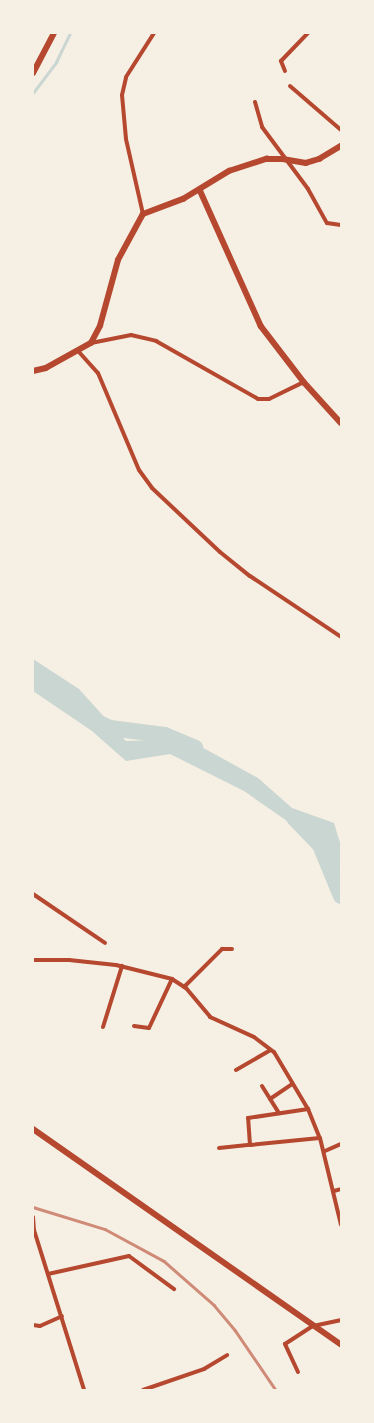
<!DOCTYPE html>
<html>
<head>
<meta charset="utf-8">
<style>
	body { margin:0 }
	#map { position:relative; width:374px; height:1423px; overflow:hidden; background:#f6efe4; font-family:Raleway,sans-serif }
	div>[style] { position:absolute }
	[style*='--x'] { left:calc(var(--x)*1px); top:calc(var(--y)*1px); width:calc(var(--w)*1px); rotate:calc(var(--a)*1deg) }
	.water>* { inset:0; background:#c9d6d2 }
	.stream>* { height:2.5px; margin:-1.25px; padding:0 1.25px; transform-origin:1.25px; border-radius:1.25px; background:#c9d6d2 }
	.river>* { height:16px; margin:-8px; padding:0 8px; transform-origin:8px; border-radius:8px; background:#c9d6d2 }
	.minor>* { height:4px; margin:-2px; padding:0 2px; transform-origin:2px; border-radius:2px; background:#b5482f }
	.tertiary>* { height:5.5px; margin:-2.75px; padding:0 2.75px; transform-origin:2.75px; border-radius:2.75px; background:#b5482f }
	.secondary>* { height:6px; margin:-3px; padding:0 3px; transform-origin:3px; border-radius:3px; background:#b5482f }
	.rail>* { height:2.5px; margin:-1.25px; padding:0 1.25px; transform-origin:1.25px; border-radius:1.25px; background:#cf8b77 }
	span { translate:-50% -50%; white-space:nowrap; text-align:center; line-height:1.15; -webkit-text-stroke:4px #f6efe4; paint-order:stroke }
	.frame { position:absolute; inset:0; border:34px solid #f6efe4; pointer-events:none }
</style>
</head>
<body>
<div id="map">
	<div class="water">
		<i style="clip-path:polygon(33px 659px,79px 689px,126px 741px,187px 739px,258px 778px,292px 808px,334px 823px,341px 846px,341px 898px,332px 894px,321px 840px,287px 821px,244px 791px,170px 754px,126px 761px,92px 731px,33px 691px)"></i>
	</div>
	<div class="stream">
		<i style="--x:33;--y:93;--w:39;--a:-53"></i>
		<i style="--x:56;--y:62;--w:32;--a:-64"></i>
	</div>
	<div class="river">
		<i style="--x:95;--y:721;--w:17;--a:25"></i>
		<i style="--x:110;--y:728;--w:55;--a:7.3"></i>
		<i style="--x:165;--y:735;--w:33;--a:23"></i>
		<i style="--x:294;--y:818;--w:37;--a:46"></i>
		<i style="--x:320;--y:845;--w:55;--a:67.6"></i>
	</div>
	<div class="minor">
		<i style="--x:285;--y:71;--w:11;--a:-112"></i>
		<i style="--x:281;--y:61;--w:39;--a:-46"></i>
		<i style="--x:290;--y:86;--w:67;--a:40.8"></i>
		<i style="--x:255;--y:102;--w:26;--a:74"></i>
		<i style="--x:262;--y:127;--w:77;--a:53.4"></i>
		<i style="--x:308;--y:189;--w:39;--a:61"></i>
		<i style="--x:327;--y:223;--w:14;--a:8"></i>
		<i style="--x:143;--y:214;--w:77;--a:-102.8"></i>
		<i style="--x:126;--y:139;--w:44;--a:-95.2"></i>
		<i style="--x:122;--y:95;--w:18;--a:-77"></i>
		<i style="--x:126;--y:77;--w:52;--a:-57.5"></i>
		<i style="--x:91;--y:343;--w:41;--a:-11.3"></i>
		<i style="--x:131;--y:335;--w:26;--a:13"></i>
		<i style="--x:156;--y:341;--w:117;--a:29.6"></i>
		<i style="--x:258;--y:399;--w:11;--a:0"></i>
		<i style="--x:269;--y:399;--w:39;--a:-26"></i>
		<i style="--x:79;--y:352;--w:28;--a:48"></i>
		<i style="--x:98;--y:373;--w:105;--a:67.1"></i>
		<i style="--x:139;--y:470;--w:22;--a:54"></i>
		<i style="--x:152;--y:488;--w:93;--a:43.3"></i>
		<i style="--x:220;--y:552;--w:38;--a:39"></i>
		<i style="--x:250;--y:576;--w:110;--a:33.8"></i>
		<i style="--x:33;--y:894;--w:87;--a:34.2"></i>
		<i style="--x:33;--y:960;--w:36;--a:0"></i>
		<i style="--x:69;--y:960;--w:47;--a:6.1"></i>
		<i style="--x:116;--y:965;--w:58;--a:14"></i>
		<i style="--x:172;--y:979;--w:17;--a:33"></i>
		<i style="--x:186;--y:988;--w:38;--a:50"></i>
		<i style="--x:210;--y:1017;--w:48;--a:24.4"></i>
		<i style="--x:254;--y:1037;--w:25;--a:37"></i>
		<i style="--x:274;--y:1052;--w:66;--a:59.2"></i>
		<i style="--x:308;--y:1109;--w:31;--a:68"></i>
		<i style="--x:320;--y:1138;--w:89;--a:76.4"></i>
		<i style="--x:184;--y:987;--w:54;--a:-45"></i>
		<i style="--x:222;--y:949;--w:10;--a:0"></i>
		<i style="--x:134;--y:1026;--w:15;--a:8"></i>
		<i style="--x:149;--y:1028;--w:54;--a:-64.9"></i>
		<i style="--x:103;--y:1027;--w:64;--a:-72.7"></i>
		<i style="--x:236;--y:1070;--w:39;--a:-30"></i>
		<i style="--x:262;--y:1086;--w:32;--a:58"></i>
		<i style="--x:270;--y:1099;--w:27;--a:-34"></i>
		<i style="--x:250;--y:1145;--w:70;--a:-5.7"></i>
		<i style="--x:219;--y:1148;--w:31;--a:-6"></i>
		<i style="--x:250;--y:1145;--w:27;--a:-94"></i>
		<i style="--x:248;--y:1118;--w:61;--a:-8.5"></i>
		<i style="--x:325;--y:1151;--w:17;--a:-24"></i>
		<i style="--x:334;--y:1191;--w:7;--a:-16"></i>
		<i style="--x:33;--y:1217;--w:13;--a:86"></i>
		<i style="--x:34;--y:1230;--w:168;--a:72.6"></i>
		<i style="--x:48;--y:1274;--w:83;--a:-12.5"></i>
		<i style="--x:129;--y:1256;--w:56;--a:36.3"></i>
		<i style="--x:33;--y:1325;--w:7;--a:8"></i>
		<i style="--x:40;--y:1326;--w:24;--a:-24"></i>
		<i style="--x:298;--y:1372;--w:31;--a:-115"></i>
		<i style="--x:285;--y:1344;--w:33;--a:-33"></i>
		<i style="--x:313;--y:1326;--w:29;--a:-12"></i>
		<i style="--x:143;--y:1390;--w:65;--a:-19"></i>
		<i style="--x:204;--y:1369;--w:27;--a:-31"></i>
	</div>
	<div class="tertiary">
		<i style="--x:200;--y:190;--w:149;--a:65.8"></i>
		<i style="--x:261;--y:326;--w:71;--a:52.5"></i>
		<i style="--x:304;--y:382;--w:55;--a:47.9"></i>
		<i style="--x:33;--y:371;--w:13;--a:-13"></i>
		<i style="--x:46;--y:368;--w:51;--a:-29.1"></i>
		<i style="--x:91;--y:343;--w:19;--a:-62"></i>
		<i style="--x:100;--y:326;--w:68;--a:-74.7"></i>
		<i style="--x:118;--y:260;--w:52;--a:-61.5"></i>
		<i style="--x:143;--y:214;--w:43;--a:-20.6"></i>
		<i style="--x:183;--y:199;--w:54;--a:-31.3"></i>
		<i style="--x:229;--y:171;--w:40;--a:-18"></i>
		<i style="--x:267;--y:159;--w:16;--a:0"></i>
		<i style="--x:283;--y:159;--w:23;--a:10"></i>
		<i style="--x:306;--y:163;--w:14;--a:-17"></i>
		<i style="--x:319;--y:159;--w:26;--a:-31"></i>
	</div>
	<div class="secondary">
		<i style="--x:33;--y:73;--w:45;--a:-62.3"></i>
		<i style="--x:33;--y:1129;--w:376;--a:35"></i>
	</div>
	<div class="rail">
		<i style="--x:33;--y:1207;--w:75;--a:17"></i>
		<i style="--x:105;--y:1229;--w:67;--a:28.5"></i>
		<i style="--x:164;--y:1261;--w:67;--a:41.3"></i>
		<i style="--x:214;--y:1305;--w:33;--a:50"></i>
		<i style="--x:235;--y:1330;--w:73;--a:55.7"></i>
	</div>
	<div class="frame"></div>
</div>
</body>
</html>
